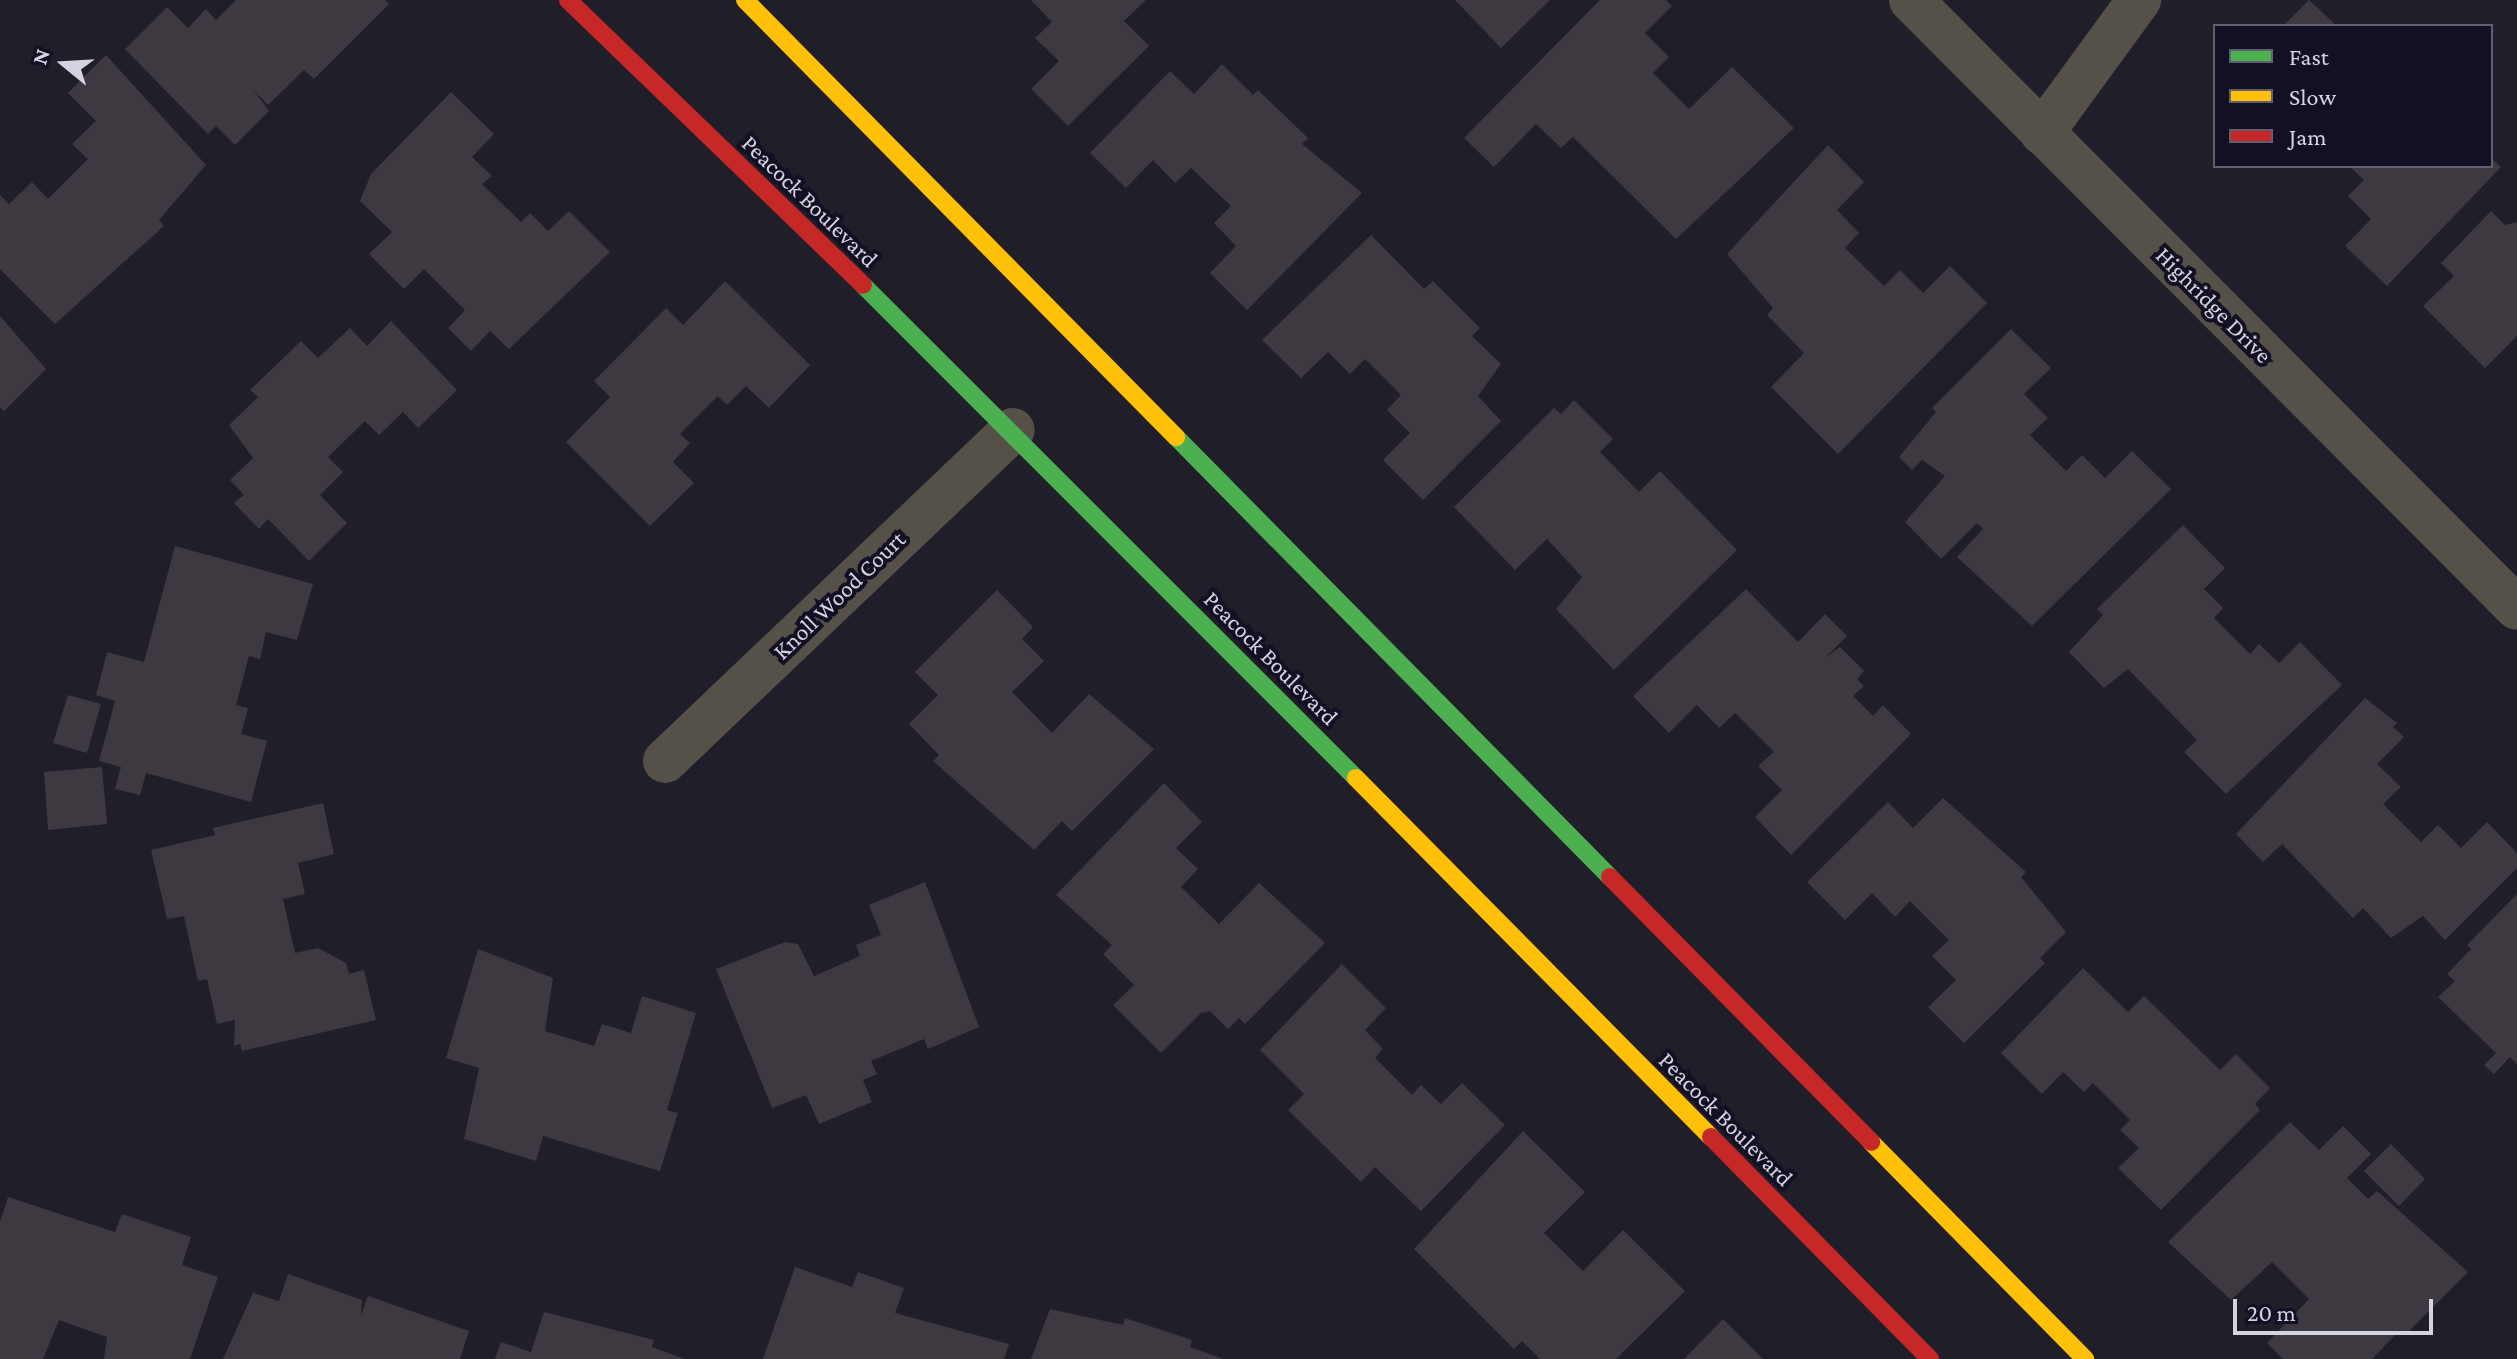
<!DOCTYPE html>
<html>
<head>
<meta charset="utf-8">
<style>
	body { margin:0 }
	#map { position:relative; width:2517px; height:1359px; overflow:hidden; background:#201e29; font-family:"Crimson Pro",serif }
	div>[style] { position:absolute }
	[style*='--x'] { left:calc(var(--x)*1px); top:calc(var(--y)*1px); width:calc(var(--w)*1px); rotate:calc(var(--a)*1deg) }
	.building>* { inset:0; background:#3e3841 }
	.street>* { height:44px; margin:-22px; padding:0 22px; transform-origin:22px; border-radius:22px; background:#555048 }
	.fast>* { height:18px; margin:-9px; padding:0 9px; transform-origin:9px; border-radius:9px; background:#4caf50 }
	.slow>* { height:18px; margin:-9px; padding:0 9px; transform-origin:9px; border-radius:9px; background:#ffc107 }
	.jam>* { height:18px; margin:-9px; padding:0 9px; transform-origin:9px; border-radius:9px; background:#c62828 }
	span { translate:-50% -50%; white-space:nowrap; text-align:center; line-height:1.15; -webkit-text-stroke:8px #131023; paint-order:stroke }
	.street-label { font-size:24px; color:#d4d3e0 }
	.legend { position:absolute; left:2213px; top:24px; width:280px; height:144px; box-sizing:border-box; background:#131023; border:2px solid #605e6f; margin:0; padding:10px 14px; list-style:none; font-size:24px; color:#d4d3e0 }
	.legend li { display:flex; align-items:center; gap:16px; height:40px }
	.legend b { width:40px; border:2px solid #605e6f }
	.north { position:absolute; left:24px; top:24px; width:80px; height:80px; -webkit-text-stroke:6px #131023; paint-order:stroke; rotate:288deg; font-size:22px; font-weight:700; line-height:32px; text-align:center; color:#d4d3e0 }
	.north::after { content:''; display:block; margin:auto; width:28px; height:36px; background:#d4d3e0; clip-path:polygon(50% 0,100% 100%,50% 72%,0 100%) }
	.scale { position:absolute; left:2233px; top:1299px; width:200px; height:36px; box-sizing:border-box; border:4px solid #d4d3e0; border-top:0; padding-left:10px; font-size:24px; line-height:28px; white-space:nowrap; color:#d4d3e0; -webkit-text-stroke:6px #131023; paint-order:stroke }
</style>
</head>
<body>
<div id="map">
	<div class="building">
		<i style="clip-path:polygon(236px 0,385px 0,389px 4px,314px 79px,304px 70px,268px 105px,253px 89px,269px 111px,235px 145px,216px 126px,208px 134px,125px 49px,167px 7px,188px 28px,206px 9px,216px 20px)"></i>
		<i style="clip-path:polygon(1031px 0,1146px 0,1124px 21px,1149px 46px,1068px 126px,1031px 89px,1059px 61px,1035px 38px,1052px 22px)"></i>
		<i style="clip-path:polygon(1455px 0,1550px 0,1501px 48px)"></i>
		<i style="clip-path:polygon(1600px 0,1666px 0,1672px 6px,1645px 33px,1669px 57px,1653px 73px,1689px 109px,1732px 67px,1794px 128px,1676px 239px,1573px 137px,1561px 148px,1536px 124px,1494px 167px,1464px 138px)"></i>
		<i style="clip-path:polygon(2309px 0,2337px 26px,2283px 26px)"></i>
		<i style="clip-path:polygon(106px 55px,206px 165px,159px 220px,164px 226px,55px 324px,0 269px,0 195px,9px 204px,32px 182px,48px 199px,88px 159px,72px 144px,96px 121px,68px 93px)"></i>
		<i style="clip-path:polygon(1222px 64px,1253px 95px,1258px 90px,1308px 138px,1302px 144px,1362px 193px,1247px 310px,1210px 273px,1236px 246px,1214px 223px,1231px 206px,1191px 168px,1175px 183px,1153px 160px,1126px 188px,1090px 153px,1170px 71px,1194px 94px)"></i>
		<i style="clip-path:polygon(451px 92px,494px 134px,472px 157px,492px 176px,482px 184px,521px 222px,530px 213px,548px 231px,569px 211px,610px 252px,509px 349px,490px 331px,471px 351px,448px 328px,465px 310px,424px 269px,404px 289px,369px 254px,392px 232px,360px 201px,371px 174px)"></i>
		<i style="clip-path:polygon(1828px 145px,1864px 182px,1837px 210px,1859px 233px,1845px 248px,1884px 286px,1900px 270px,1923px 293px,1950px 266px,1987px 303px,1838px 454px,1771px 387px,1804px 353px,1767px 315px,1773px 308px,1727px 254px)"></i>
		<i style="clip-path:polygon(2491px 158px,2501px 167px,2387px 286px,2345px 246px,2371px 219px,2348px 196px,2364px 180px,2349px 166px,2491px 166px)"></i>
		<i style="clip-path:polygon(2491px 211px,2505px 225px,2517px 222px,2517px 336px,2485px 368px,2423px 306px,2454px 276px,2441px 263px)"></i>
		<i style="clip-path:polygon(1371px 235px,1424px 289px,1433px 281px,1480px 328px,1472px 336px,1501px 364px,1478px 396px,1501px 421px,1423px 500px,1383px 460px,1410px 433px,1387px 410px,1401px 395px,1365px 359px,1350px 374px,1328px 352px,1301px 378px,1262px 340px)"></i>
		<i style="clip-path:polygon(725px 281px,810px 365px,769px 408px,746px 386px,727px 405px,718px 396px,680px 434px,690px 443px,673px 462px,694px 483px,650px 526px,566px 442px,610px 397px,594px 381px,666px 308px,683px 325px)"></i>
		<i style="clip-path:polygon(0 316px,46px 369px,4px 411px,0 407px)"></i>
		<i style="clip-path:polygon(391px 321px,457px 390px,418px 428px,403px 412px,379px 435px,365px 421px,328px 457px,343px 472px,320px 495px,347px 523px,309px 561px,268px 519px,259px 529px,234px 503px,244px 495px,230px 480px,253px 458px,229px 425px,258px 397px,250px 390px,301px 341px,318px 358px,350px 328px,367px 346px)"></i>
		<i style="clip-path:polygon(2011px 329px,2051px 368px,2024px 394px,2048px 418px,2030px 435px,2066px 471px,2082px 455px,2105px 478px,2132px 451px,2171px 489px,2032px 626px,1957px 557px,1983px 529px,1977px 523px,1941px 559px,1905px 522px,1945px 476px,1922px 460px,1912px 470px,1899px 457px,1936px 412px,1932px 408px)"></i>
		<i style="clip-path:polygon(1574px 400px,1613px 439px,1600px 452px,1639px 492px,1660px 471px,1737px 550px,1614px 670px,1556px 609px,1582px 577px,1547px 539px,1515px 570px,1454px 507px,1554px 408px,1561px 414px)"></i>
		<i style="clip-path:polygon(2183px 525px,2225px 568px,2204px 589px,2223px 608px,2214px 618px,2250px 654px,2259px 644px,2279px 663px,2300px 642px,2342px 685px,2226px 794px,2184px 752px,2197px 740px,2128px 669px,2104px 688px,2069px 652px,2103px 615px,2097px 609px)"></i>
		<i style="clip-path:polygon(175px 546px,313px 584px,297px 640px,266px 632px,260px 659px,249px 656px,236px 705px,248px 708px,241px 734px,267px 741px,251px 802px,146px 773px,140px 795px,115px 789px,121px 767px,99px 761px,115px 701px,96px 695px,107px 652px,144px 662px)"></i>
		<i style="clip-path:polygon(1746px 589px,1798px 642px,1825px 614px,1847px 636px,1825px 658px,1840px 647px,1864px 671px,1857px 679px,1864px 686px,1853px 696px,1873px 716px,1883px 705px,1911px 734px,1791px 855px,1755px 817px,1782px 790px,1758px 766px,1774px 752px,1735px 713px,1719px 728px,1697px 705px,1669px 733px,1633px 696px)"></i>
		<i style="clip-path:polygon(997px 590px,1033px 627px,1022px 639px,1044px 661px,1012px 692px,1052px 733px,1089px 694px,1154px 749px,1072px 831px,1062px 821px,1034px 850px,933px 761px,939px 755px,909px 724px,938px 695px,915px 672px)"></i>
		<i style="clip-path:polygon(68px 695px,101px 704px,87px 753px,53px 743px)"></i>
		<i style="clip-path:polygon(2365px 698px,2397px 723px,2393px 727px,2404px 737px,2377px 764px,2401px 787px,2383px 804px,2421px 842px,2438px 825px,2461px 848px,2487px 822px,2517px 853px,2517px 868px,2445px 940px,2423px 916px,2391px 938px,2363px 908px,2353px 918px,2282px 844px,2263px 862px,2236px 834px)"></i>
		<i style="clip-path:polygon(102px 767px,107px 824px,48px 830px,44px 772px)"></i>
		<i style="clip-path:polygon(1164px 783px,1202px 822px,1176px 848px,1198px 869px,1181px 887px,1219px 924px,1259px 883px,1325px 943px,1245px 1024px,1239px 1018px,1228px 1029px,1210px 1011px,1201px 1013px,1161px 1053px,1113px 1005px,1134px 985px,1103px 954px,1112px 945px,1056px 895px)"></i>
		<i style="clip-path:polygon(1943px 798px,2026px 872px,2021px 877px,2066px 932px,2040px 958px,2045px 963px,1964px 1043px,1928px 1007px,1956px 980px,1932px 956px,1949px 940px,1910px 901px,1895px 917px,1872px 893px,1845px 920px,1807px 882px,1888px 802px,1913px 828px)"></i>
		<i style="clip-path:polygon(323px 803px,334px 854px,298px 863px,305px 894px,283px 899px,295px 953px,318px 948px,346px 963px,349px 974px,364px 970px,376px 1020px,242px 1051px,240px 1044px,234px 1046px,235px 1020px,217px 1024px,207px 979px,198px 981px,184px 916px,167px 919px,151px 850px,215px 835px,213px 828px)"></i>
		<i style="clip-path:polygon(925px 882px,979px 1027px,928px 1049px,924px 1039px,871px 1061px,877px 1074px,863px 1080px,872px 1102px,819px 1124px,806px 1095px,772px 1108px,716px 969px,785px 942px,798px 944px,814px 976px,860px 956px,856px 945px,881px 935px,869px 905px)"></i>
		<i style="clip-path:polygon(2517px 894px,2517px 1064px,2510px 1057px,2494px 1074px,2484px 1065px,2496px 1053px,2438px 997px,2455px 981px,2447px 974px,2471px 949px,2467px 945px)"></i>
		<i style="clip-path:polygon(478px 949px,553px 978px,545px 1031px,594px 1046px,602px 1024px,631px 1033px,642px 996px,696px 1013px,667px 1110px,678px 1113px,660px 1171px,543px 1136px,536px 1161px,464px 1139px,479px 1068px,446px 1058px)"></i>
		<i style="clip-path:polygon(1342px 964px,1386px 1008px,1365px 1030px,1383px 1049px,1375px 1058px,1412px 1095px,1421px 1085px,1441px 1104px,1462px 1083px,1505px 1125px,1421px 1211px,1375px 1167px,1361px 1182px,1288px 1110px,1304px 1094px,1260px 1050px)"></i>
		<i style="clip-path:polygon(2083px 968px,2128px 1012px,2144px 996px,2220px 1070px,2236px 1054px,2270px 1088px,2255px 1104px,2260px 1110px,2161px 1210px,2118px 1168px,2139px 1148px,2120px 1130px,2130px 1120px,2093px 1083px,2084px 1092px,2063px 1072px,2042px 1094px,2001px 1053px)"></i>
		<i style="clip-path:polygon(2290px 1122px,2319px 1150px,2343px 1126px,2371px 1154px,2347px 1178px,2368px 1199px,2377px 1191px,2468px 1272px,2405px 1335px,2400px 1330px,2372px 1359px,2283px 1359px,2267px 1343px,2309px 1299px,2272px 1262px,2231px 1300px,2168px 1242px)"></i>
		<i style="clip-path:polygon(1523px 1131px,1585px 1192px,1544px 1233px,1583px 1271px,1623px 1230px,1685px 1291px,1616px 1359px,1540px 1359px,1522px 1341px,1514px 1349px,1414px 1249px)"></i>
		<i style="clip-path:polygon(2391px 1144px,2425px 1179px,2399px 1206px,2364px 1171px)"></i>
		<i style="clip-path:polygon(8px 1197px,115px 1232px,122px 1214px,191px 1237px,182px 1265px,218px 1277px,190px 1359px,104px 1359px,107px 1337px,59px 1320px,43px 1359px,0 1359px,0 1222px)"></i>
		<i style="clip-path:polygon(795px 1267px,852px 1287px,858px 1272px,904px 1288px,895px 1313px,1009px 1344px,1004px 1359px,763px 1359px)"></i>
		<i style="clip-path:polygon(288px 1274px,362px 1300px,361px 1315px,368px 1296px,469px 1331px,460px 1359px,223px 1359px,253px 1293px,279px 1301px)"></i>
		<i style="clip-path:polygon(1050px 1309px,1123px 1325px,1125px 1318px,1192px 1340px,1190px 1347px,1223px 1359px,1031px 1359px)"></i>
		<i style="clip-path:polygon(544px 1312px,654px 1340px,652px 1347px,685px 1359px,495px 1359px,501px 1342px,531px 1352px)"></i>
		<i style="clip-path:polygon(1723px 1319px,1763px 1359px,1684px 1359px)"></i>
	</div>
	<div class="street">
		<i style="--x:1911;--y:0;--w:858;--a:45.09"></i>
		<i style="--x:2042;--y:133;--w:165;--a:-53.9"></i>
		<i style="--x:665;--y:761;--w:480;--a:-43.6"></i>
	</div>
	<div class="fast">
		<i style="--x:863;--y:285;--w:697;--a:45"></i>
		<i style="--x:1176;--y:437;--w:618;--a:45.39"></i>
	</div>
	<div class="slow">
		<i style="--x:745;--y:0;--w:614;--a:45.4"></i>
		<i style="--x:1356;--y:778;--w:505;--a:45.32"></i>
		<i style="--x:1871;--y:1142;--w:305;--a:45.4"></i>
	</div>
	<div class="jam">
		<i style="--x:568;--y:0;--w:410;--a:44"></i>
		<i style="--x:1610;--y:877;--w:372;--a:45.4"></i>
		<i style="--x:1711;--y:1137;--w:312;--a:45.4"></i>
	</div>
	<div class="street-label">
		<span style="left:810px;top:201px;rotate:44deg">Peacock Boulevard</span>
		<span style="left:2214px;top:305px;rotate:45deg">Highridge Drive</span>
		<span style="left:839px;top:595px;rotate:-44deg">Knoll Wood Court</span>
		<span style="left:1271px;top:658px;rotate:45deg">Peacock Boulevard</span>
		<span style="left:1726px;top:1119px;rotate:45deg">Peacock Boulevard</span>
	</div>
	<ul class="legend">
	<li><b style="height:10px;background:#4caf50"></b>Fast</li>
	<li><b style="height:10px;background:#ffc107"></b>Slow</li>
	<li><b style="height:10px;background:#c62828"></b>Jam</li>
	</ul>
	<div class="north">N</div>
	<div class="scale">20 m</div>
</div>
</body>
</html>
